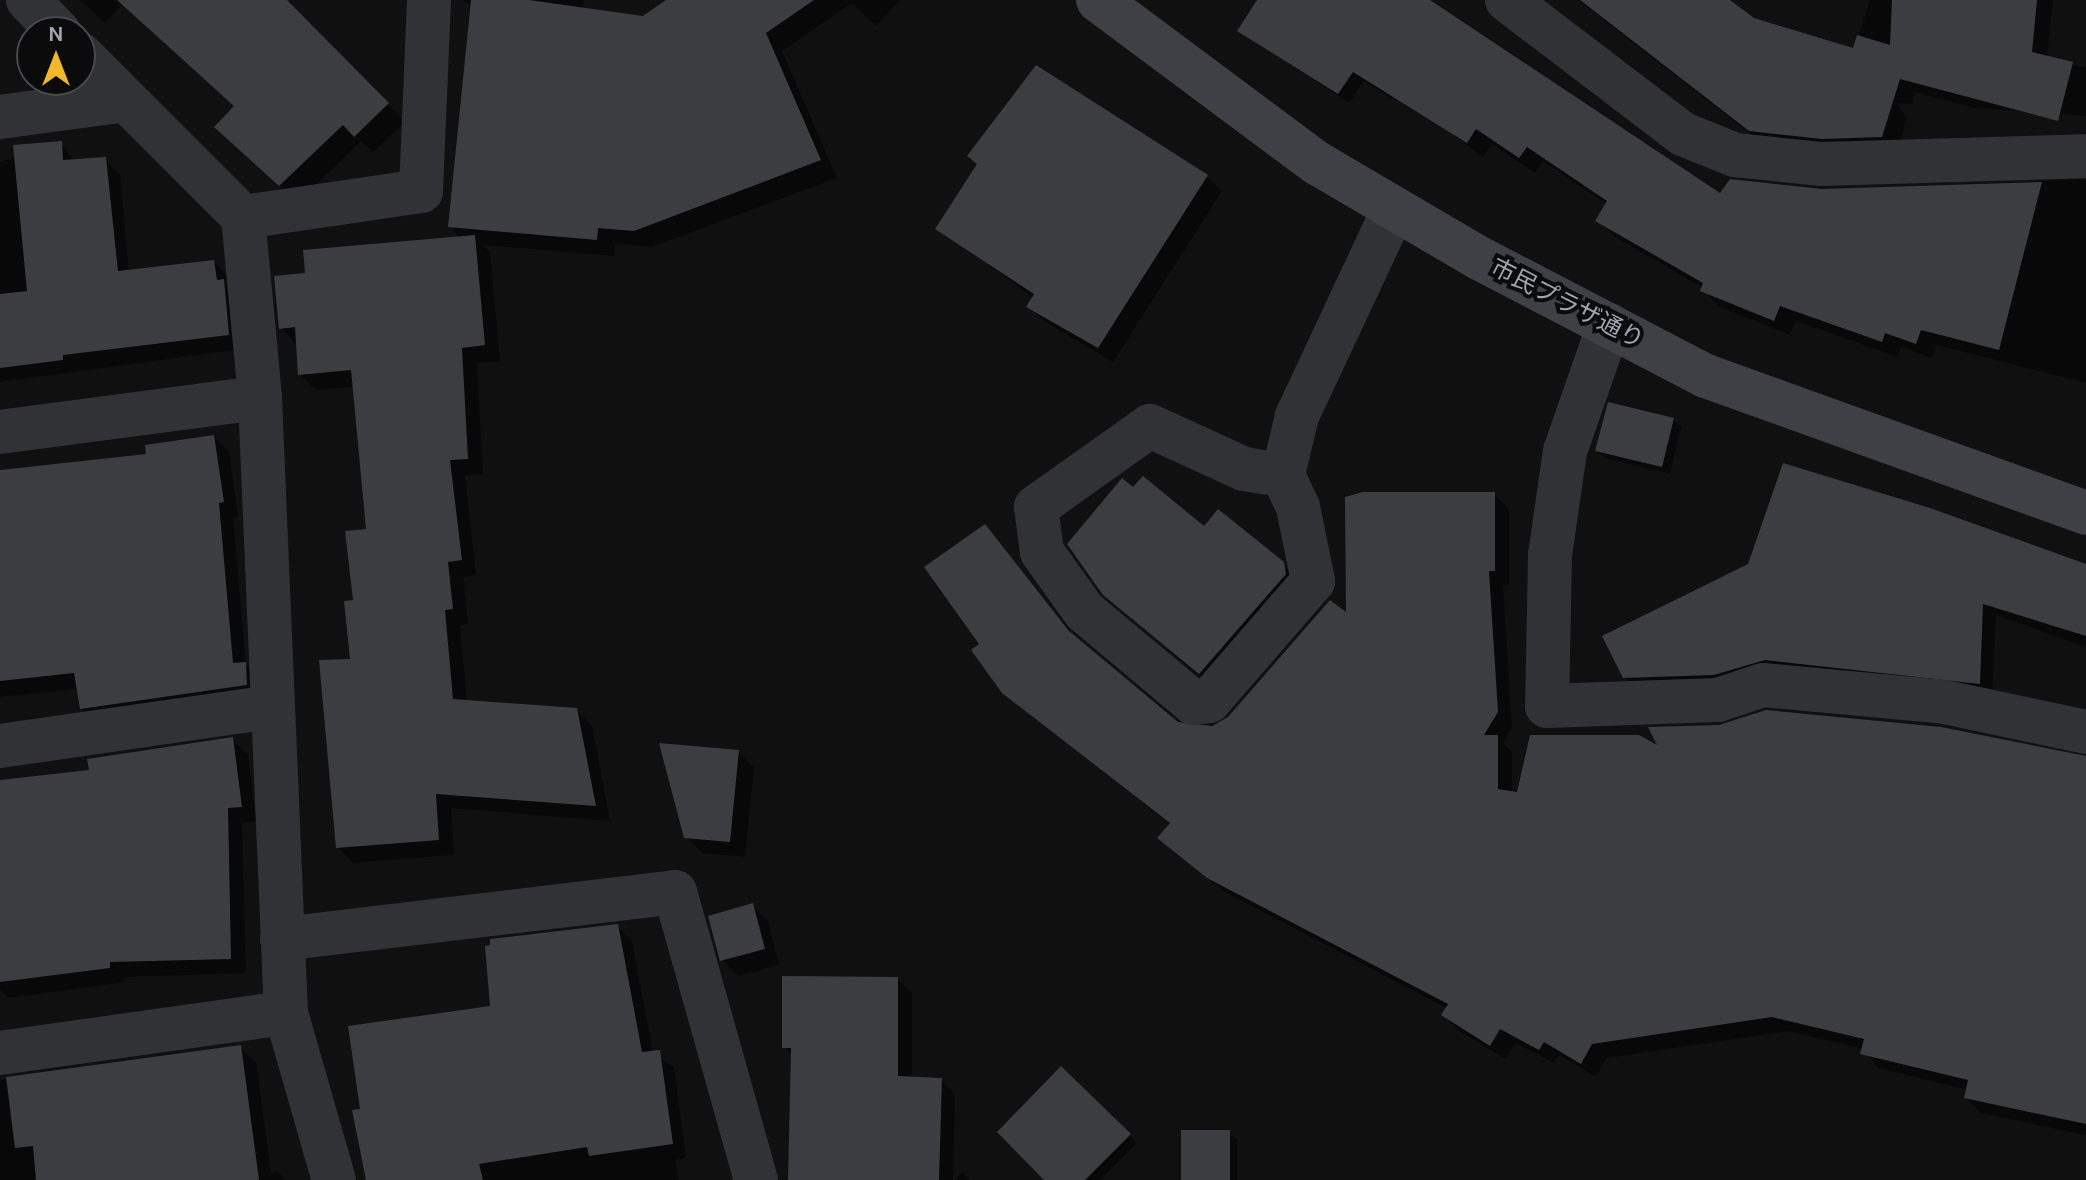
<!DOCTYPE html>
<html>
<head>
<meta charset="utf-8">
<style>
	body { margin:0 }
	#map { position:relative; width:2086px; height:1180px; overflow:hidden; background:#101011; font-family:Karla,"Noto Sans JP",sans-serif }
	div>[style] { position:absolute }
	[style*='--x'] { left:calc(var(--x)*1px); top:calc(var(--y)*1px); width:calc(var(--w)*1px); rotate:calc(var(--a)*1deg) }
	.shadow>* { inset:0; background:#0007 }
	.building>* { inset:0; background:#3c3d41 }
	.street>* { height:44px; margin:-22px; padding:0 22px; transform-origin:22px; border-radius:22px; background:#313236 }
	.secondary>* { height:44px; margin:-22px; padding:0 22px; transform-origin:22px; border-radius:22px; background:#3f4046 }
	span { translate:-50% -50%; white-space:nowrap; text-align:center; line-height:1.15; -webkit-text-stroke:8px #0b0b0c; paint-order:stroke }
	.street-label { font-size:24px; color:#a1a5b2 }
	.north { position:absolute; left:16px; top:16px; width:80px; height:80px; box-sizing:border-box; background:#0b0b0c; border:2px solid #47494e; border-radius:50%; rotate:0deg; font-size:22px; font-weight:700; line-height:32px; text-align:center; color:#a1a5b2 }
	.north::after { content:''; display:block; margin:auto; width:28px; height:36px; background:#efb92a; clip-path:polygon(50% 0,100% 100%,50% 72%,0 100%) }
</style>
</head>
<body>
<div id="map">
	<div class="shadow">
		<i style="clip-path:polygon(80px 0,284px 0,405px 122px,373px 152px,361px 141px,298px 202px,234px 144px,236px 107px,122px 4px,105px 23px)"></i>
		<i style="clip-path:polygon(462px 0,584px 0,583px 10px,643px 18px,670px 0,900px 0,876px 26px,852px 3px,782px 51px,837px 178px,652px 247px,615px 244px,614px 256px,483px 245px,490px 252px,500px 361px,477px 363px,483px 474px,465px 476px,476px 575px,463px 577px,468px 624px,460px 625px,467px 702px,576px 710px,592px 726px,610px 821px,451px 808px,454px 855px,353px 863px,338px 847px,355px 602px,369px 530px,355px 387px,316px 390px,300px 374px,296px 344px,281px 328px,307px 275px,461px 238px,450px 227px,470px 5px)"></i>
		<i style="clip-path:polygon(1260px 0,1393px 0,1428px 27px,1391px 99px,1364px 81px,1349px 103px,1239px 31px)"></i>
		<i style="clip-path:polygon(1578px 0,1726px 0,1753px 20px,1854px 51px,1870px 0,2053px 0,2047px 58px,2086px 68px,2086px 116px,1974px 108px,1915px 92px,1911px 104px,1897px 103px,1907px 118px,1897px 151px,1766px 146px)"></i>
		<i style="clip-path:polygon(1036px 68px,1207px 177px,1222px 191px,1113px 362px,1044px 321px,1029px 307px,1034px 298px,938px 228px)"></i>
		<i style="clip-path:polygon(1424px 112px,1720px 196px,2086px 179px,2086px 383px,1937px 345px,1932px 358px,1901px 347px,1898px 357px,1796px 321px,1790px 335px,1718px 306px,1703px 288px,1614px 236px,1598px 220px,1607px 204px,1543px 161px,1535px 173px,1492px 144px,1483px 157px)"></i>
		<i style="clip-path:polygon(61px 143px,75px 162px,105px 160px,120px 174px,129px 272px,214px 262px,228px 277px,242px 349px,0 382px,0 162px)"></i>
		<i style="clip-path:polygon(1673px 420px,1681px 427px,1670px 474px,1605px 458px,1597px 451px)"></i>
		<i style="clip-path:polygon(214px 437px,229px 452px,238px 516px,233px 517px,246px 665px,260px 679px,261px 699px,97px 723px,81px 708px,78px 689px,0 697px,0 474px,149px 456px)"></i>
		<i style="clip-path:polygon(1494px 494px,1509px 509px,1509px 585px,1503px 585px,1512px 728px,1503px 743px,1512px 752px,1512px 793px,1662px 750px,2086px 757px,2086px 1135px,1981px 1113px,1966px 1098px,1968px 1090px,1878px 1068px,1864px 1049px,1788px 1031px,1607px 1058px,1596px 1077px,1559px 1055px,1554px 1063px,1516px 1043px,1505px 1059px,1458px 1030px,1444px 1015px,1448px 1009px,1225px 892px,1175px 853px,1160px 838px,1171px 825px,1003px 692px,982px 645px,985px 526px,1078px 641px,1177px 724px,1197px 730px,1229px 719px)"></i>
		<i style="clip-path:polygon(1204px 529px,1282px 563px,1299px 580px,1216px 689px,1122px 610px)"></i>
		<i style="clip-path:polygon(2086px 565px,2086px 647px,1996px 615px,1992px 696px,1638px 691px,1625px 677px)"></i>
		<i style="clip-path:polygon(233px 740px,248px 755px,256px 821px,242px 823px,246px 973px,124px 977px,124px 982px,9px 998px,0 989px,0 784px,91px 771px)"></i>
		<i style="clip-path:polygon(738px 752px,754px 768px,745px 857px,702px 853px,686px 837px)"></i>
		<i style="clip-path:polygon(752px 905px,768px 921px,779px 965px,738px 976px,722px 960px)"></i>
		<i style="clip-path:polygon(617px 926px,632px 941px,653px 1053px,674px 1067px,686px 1158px,675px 1160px,679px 1180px,369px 1180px,362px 1110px,492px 1007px)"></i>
		<i style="clip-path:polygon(897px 979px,912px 993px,912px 1079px,941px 1080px,955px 1094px,953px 1180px,812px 1180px,793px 1056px,784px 1047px)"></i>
		<i style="clip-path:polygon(240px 1047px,256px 1062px,271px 1172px,278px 1171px,287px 1180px,0 1180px,0 1080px)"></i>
		<i style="clip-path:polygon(1061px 1069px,1137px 1143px,1100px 1180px,1047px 1180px)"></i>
		<i style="clip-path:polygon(1229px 1132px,1237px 1140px,1237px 1180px,1183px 1180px)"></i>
		<i style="clip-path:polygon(962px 1172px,970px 1180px,954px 1180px)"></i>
	</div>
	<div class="building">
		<i style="clip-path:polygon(117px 0,287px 0,389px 103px,354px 137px,343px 125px,279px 186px,214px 127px,234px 106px)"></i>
		<i style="clip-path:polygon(471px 0,529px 0,643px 16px,666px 0,814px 0,766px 33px,821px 160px,634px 231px,598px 228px,597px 240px,448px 227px)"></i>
		<i style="clip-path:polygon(1257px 0,1430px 0,1720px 193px,1730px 179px,1822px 189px,2042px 182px,1999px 350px,1921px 330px,1916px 344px,1885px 333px,1882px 342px,1780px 306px,1774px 321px,1700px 291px,1703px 283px,1595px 221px,1607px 201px,1527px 147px,1519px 158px,1476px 129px,1467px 143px,1353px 72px,1338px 94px,1237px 31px)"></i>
		<i style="clip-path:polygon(1580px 0,1730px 0,1754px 18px,1853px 48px,1857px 35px,1890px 45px,1892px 0,2037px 0,2032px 52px,2073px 62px,2058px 121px,1900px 79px,1882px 137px,1822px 139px,1749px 131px)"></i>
		<i style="clip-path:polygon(1036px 65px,1208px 175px,1098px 348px,1026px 307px,1034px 294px,935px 229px,977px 164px,967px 156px)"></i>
		<i style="clip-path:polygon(62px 141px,63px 160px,106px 157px,118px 271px,214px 260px,217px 280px,224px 279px,229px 335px,63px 355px,63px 360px,0 368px,0 294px,27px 291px,13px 145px)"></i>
		<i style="clip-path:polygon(475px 235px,485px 345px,462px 348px,468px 459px,450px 460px,462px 560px,448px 562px,453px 609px,445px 610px,453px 699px,577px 708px,596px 806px,436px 794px,439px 840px,336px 848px,319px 660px,350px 659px,344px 601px,353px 600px,345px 531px,366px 529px,351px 370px,298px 375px,295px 327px,279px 329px,274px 276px,305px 273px,303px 250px)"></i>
		<i style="clip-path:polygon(1608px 402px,1674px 418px,1662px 467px,1595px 451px)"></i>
		<i style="clip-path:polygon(214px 435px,224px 502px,219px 503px,233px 663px,246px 662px,247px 685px,80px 709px,74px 673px,0 681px,0 470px,146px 454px,145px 445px)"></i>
		<i style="clip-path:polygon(1783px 463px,1930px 508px,2086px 564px,2086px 636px,1983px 604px,1980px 684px,1765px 660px,1714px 675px,1623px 678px,1602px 636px,1748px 564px)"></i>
		<i style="clip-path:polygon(1143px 476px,1204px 526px,1218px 509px,1284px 562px,1286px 574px,1199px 674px,1103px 595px,1067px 544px,1122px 478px,1133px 487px)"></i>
		<i style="clip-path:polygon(1363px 492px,1495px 492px,1495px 571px,1489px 571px,1498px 712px,1484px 735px,1498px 735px,1498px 789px,1517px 792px,1530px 735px,1639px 735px,1657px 745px,1648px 727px,1719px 725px,1766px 710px,1941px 727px,2086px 756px,2086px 1124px,1964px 1098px,1968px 1080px,1860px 1054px,1864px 1039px,1772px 1017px,1592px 1044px,1581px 1064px,1544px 1042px,1539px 1050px,1500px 1029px,1490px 1046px,1441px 1015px,1448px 1004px,1207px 878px,1157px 838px,1170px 823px,1002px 693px,971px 650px,979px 644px,924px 567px,985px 524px,1069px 631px,1178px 722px,1212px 726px,1228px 717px,1330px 600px,1346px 612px,1345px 497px)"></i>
		<i style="clip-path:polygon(233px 737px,242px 807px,228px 808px,231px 959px,110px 962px,110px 968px,0 982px,0 780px,89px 770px,87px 759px)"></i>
		<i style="clip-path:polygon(659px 743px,739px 750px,730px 842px,684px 838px)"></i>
		<i style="clip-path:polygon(753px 903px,765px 949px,720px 961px,708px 916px)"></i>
		<i style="clip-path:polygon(618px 924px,642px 1052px,660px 1050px,673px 1144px,589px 1156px,587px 1147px,479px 1164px,483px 1180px,366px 1180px,352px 1110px,360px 1109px,348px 1026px,490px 1006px,485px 946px,490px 945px,490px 939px)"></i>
		<i style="clip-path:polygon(782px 976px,898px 977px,898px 1076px,942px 1078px,939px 1180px,788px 1180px,791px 1048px,782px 1048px)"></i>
		<i style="clip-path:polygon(241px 1045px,259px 1180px,36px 1180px,33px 1146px,15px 1148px,6px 1077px)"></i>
		<i style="clip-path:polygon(1061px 1066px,1131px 1134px,1085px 1180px,1044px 1180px,997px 1132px)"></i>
		<i style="clip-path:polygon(1181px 1130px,1230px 1130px,1230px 1180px,1181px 1180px)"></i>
	</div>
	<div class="street">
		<i style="--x:28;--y:0;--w:45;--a:45.9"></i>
		<i style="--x:1507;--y:0;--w:221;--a:37.3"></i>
		<i style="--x:1683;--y:134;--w:56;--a:22"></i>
		<i style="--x:1735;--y:155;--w:86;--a:6"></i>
		<i style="--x:1821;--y:164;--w:265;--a:-1.7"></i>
		<i style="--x:80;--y:54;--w:231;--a:45"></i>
		<i style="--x:243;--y:217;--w:182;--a:84.6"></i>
		<i style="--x:260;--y:398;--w:616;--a:87.58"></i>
		<i style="--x:286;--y:1013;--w:174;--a:74"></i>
		<i style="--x:0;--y:117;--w:126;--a:-7.7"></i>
		<i style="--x:243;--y:217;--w:180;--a:-8.3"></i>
		<i style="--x:421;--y:191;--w:191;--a:-87.6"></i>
		<i style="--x:1609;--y:325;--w:133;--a:109.2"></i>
		<i style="--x:1565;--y:451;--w:105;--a:98.2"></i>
		<i style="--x:1550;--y:555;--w:151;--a:91.1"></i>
		<i style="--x:1547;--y:706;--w:171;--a:-2"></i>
		<i style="--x:1718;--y:700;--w:47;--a:-18.4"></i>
		<i style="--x:1763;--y:685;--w:183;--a:5.3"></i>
		<i style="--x:1945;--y:702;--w:144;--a:12"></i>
		<i style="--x:0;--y:432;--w:262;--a:-7.5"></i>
		<i style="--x:1283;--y:475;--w:35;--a:65"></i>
		<i style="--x:1298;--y:507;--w:76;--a:78.5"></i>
		<i style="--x:1313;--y:581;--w:159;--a:130.9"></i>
		<i style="--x:1209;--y:701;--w:15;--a:172"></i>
		<i style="--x:1194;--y:703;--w:142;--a:-140.1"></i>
		<i style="--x:1085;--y:612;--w:74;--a:-125.6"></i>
		<i style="--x:1042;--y:552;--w:45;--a:-97.6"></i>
		<i style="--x:1036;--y:507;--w:140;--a:-35.4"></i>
		<i style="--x:1150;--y:426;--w:103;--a:24.6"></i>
		<i style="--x:1244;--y:469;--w:39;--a:9"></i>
		<i style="--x:1283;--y:475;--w:61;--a:-76.7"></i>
		<i style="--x:1297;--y:416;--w:229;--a:-64.9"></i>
		<i style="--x:0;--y:746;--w:272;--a:-8.2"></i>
		<i style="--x:282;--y:939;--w:396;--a:-6.8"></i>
		<i style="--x:675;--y:892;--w:299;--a:74.3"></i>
		<i style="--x:0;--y:1053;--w:289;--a:-8"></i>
	</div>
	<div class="secondary">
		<i style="--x:1098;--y:0;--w:273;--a:36.7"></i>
		<i style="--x:1317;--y:163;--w:188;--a:30.4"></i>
		<i style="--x:1479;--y:258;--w:256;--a:27.5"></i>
		<i style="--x:1706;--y:376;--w:404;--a:19.8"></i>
	</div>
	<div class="street-label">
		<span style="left:1567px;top:304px;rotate:27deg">市民プラザ通り</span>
	</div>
	<div class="north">N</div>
</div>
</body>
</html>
